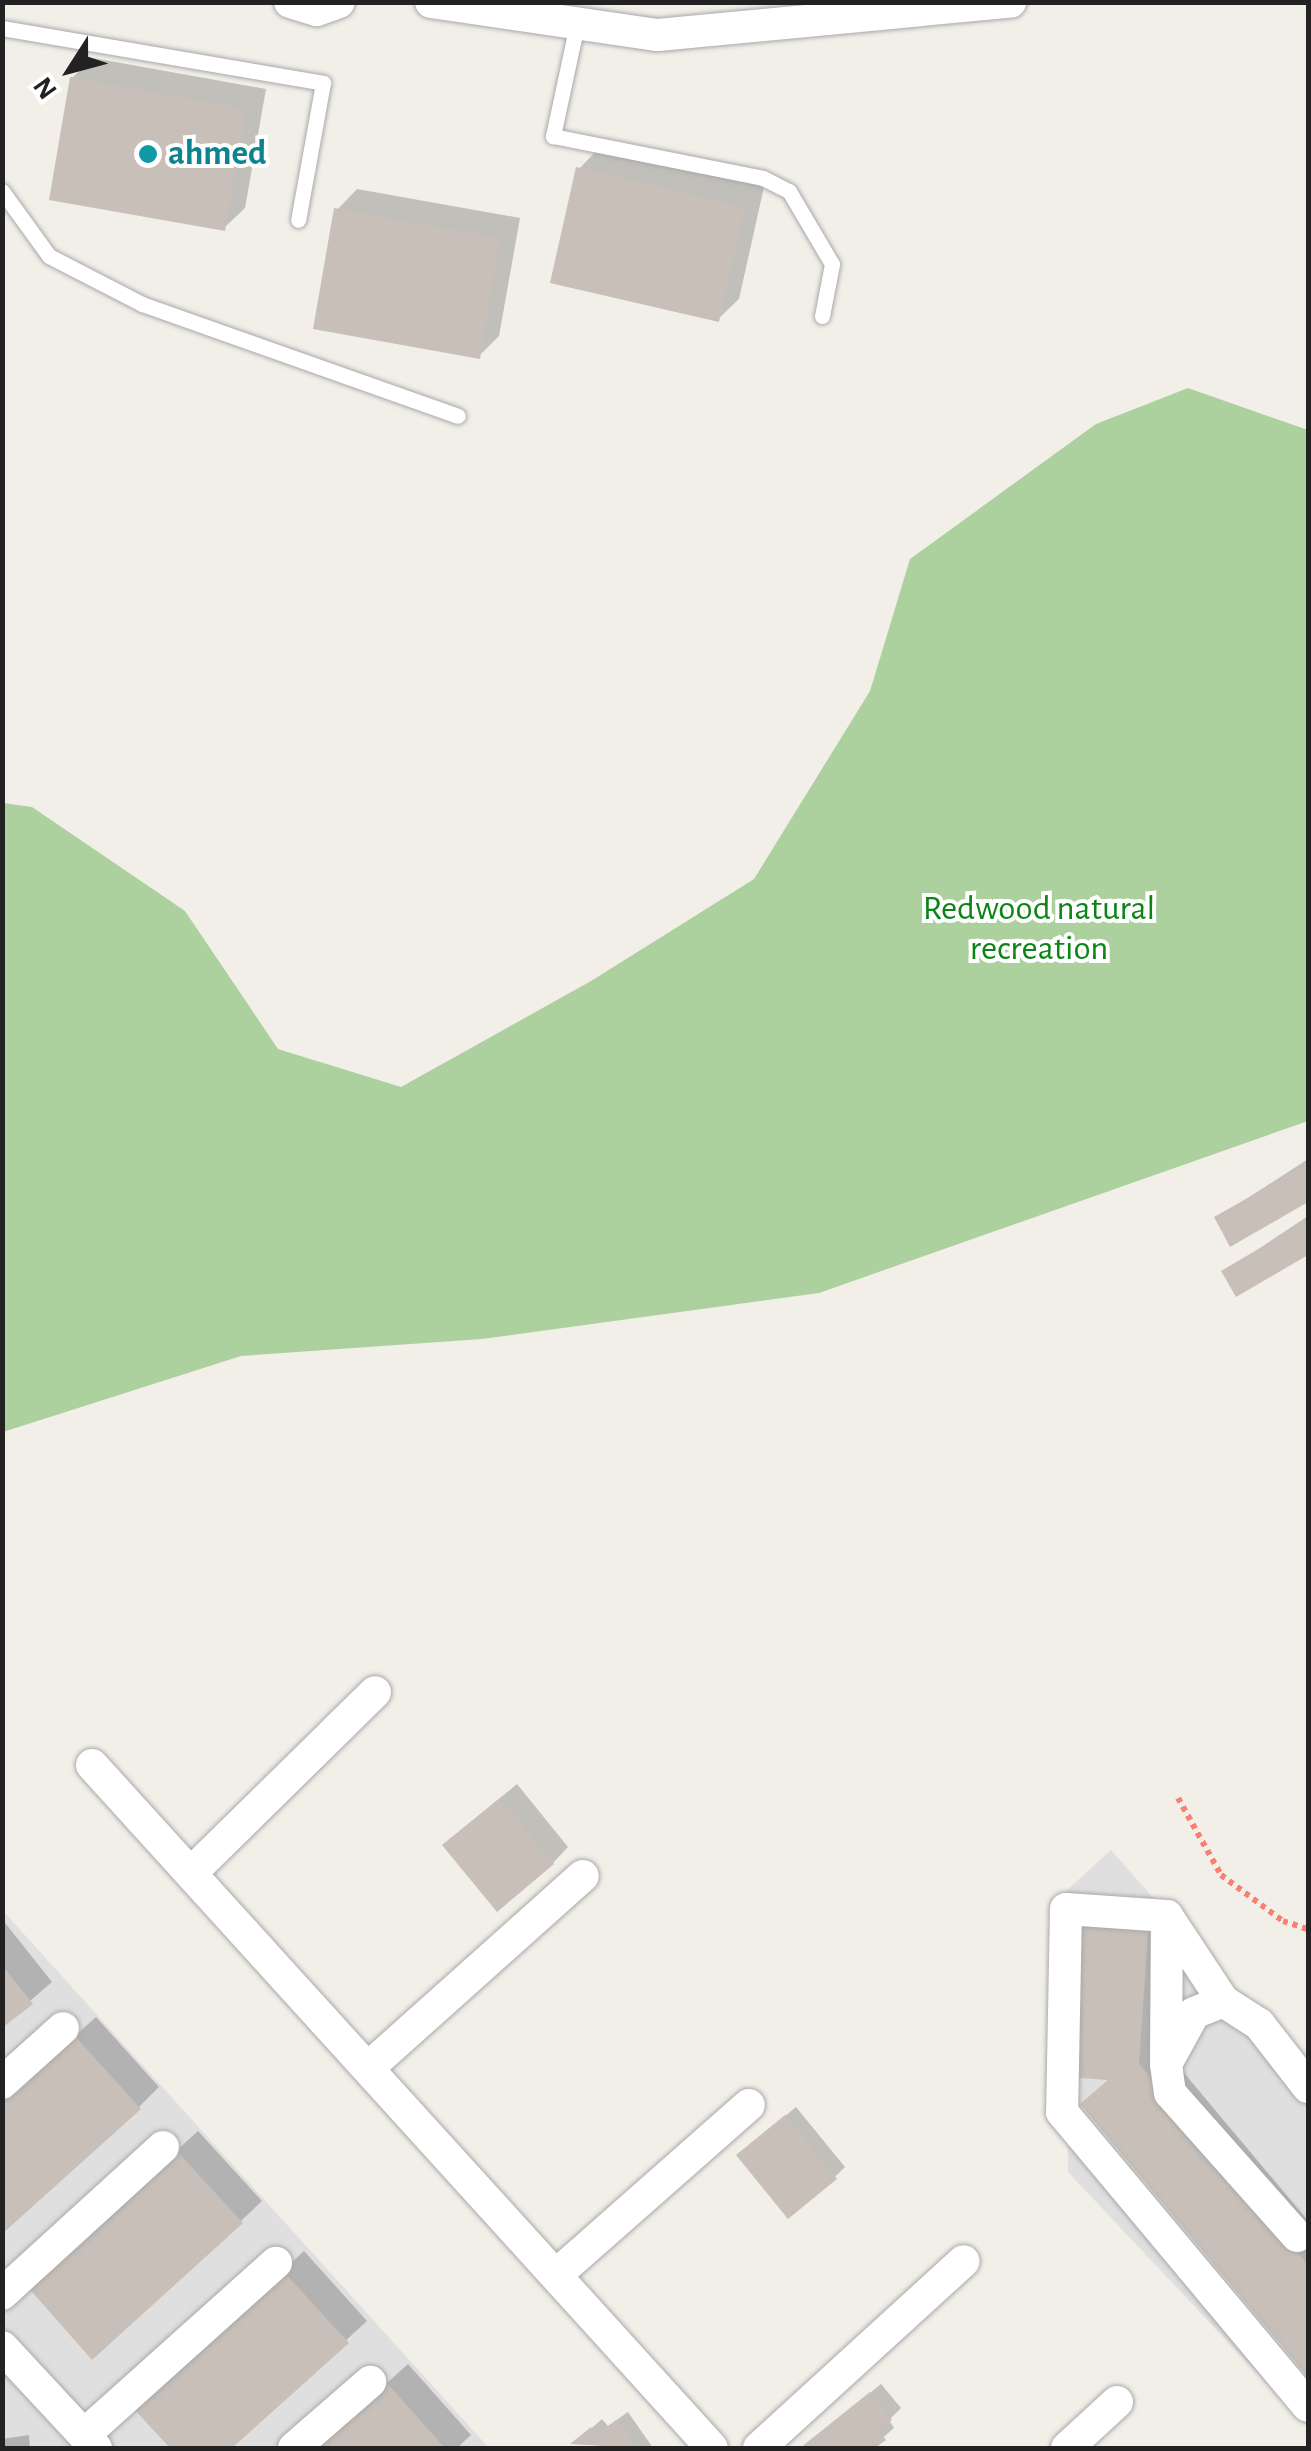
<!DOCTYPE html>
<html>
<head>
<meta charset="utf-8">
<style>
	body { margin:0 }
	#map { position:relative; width:1311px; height:2451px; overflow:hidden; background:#f2efe9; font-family:"Alegreya Sans",sans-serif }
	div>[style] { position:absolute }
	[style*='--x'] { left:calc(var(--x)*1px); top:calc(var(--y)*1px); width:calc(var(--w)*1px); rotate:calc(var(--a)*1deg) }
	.residential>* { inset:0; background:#e0dfdf }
	.forest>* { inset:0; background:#add19e }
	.shadow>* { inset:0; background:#0003 }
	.building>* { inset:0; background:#c7bfb8 }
	.path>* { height:6px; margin-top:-3px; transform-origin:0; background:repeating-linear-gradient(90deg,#fa8072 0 5px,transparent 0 10px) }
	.roads { filter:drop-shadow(0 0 2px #a9a9a9) drop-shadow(0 0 2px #a9a9a9) }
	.lane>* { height:15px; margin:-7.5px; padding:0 7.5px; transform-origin:7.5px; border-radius:7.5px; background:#fff }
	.street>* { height:32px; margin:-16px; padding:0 16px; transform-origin:16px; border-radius:16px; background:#fff }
	.dots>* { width:28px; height:28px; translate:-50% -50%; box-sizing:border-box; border:5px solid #fff; border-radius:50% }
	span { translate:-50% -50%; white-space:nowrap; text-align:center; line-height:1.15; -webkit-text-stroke:8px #fff; paint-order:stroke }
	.culture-label { font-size:35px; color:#0d838f; font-weight:700 }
	.left { translate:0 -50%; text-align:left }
	.park-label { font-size:35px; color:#0c8416 }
	.frame { position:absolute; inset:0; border:5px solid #222; pointer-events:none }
	.north { position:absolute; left:20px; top:20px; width:100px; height:100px; -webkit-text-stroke:8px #fff; paint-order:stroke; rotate:234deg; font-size:28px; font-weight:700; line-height:40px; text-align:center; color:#222 }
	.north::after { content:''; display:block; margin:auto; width:35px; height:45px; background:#222; clip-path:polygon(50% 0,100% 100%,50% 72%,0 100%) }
</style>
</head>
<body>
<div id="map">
	<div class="residential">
		<i style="clip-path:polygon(1111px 1850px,1308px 2073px,1308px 2427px,1068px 2172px,1066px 1891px)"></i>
		<i style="clip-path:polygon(3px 1911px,489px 2448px,3px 2448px)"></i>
	</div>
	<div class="forest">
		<i style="clip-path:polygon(1188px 388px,1308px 430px,1308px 1121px,819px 1293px,482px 1339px,241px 1356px,3px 1432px,3px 803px,32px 807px,185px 911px,278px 1049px,401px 1087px,591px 981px,754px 879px,870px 691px,910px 559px,1096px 424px)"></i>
	</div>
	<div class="shadow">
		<i style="clip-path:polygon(93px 58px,266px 89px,245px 208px,224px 228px,72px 78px)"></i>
		<i style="clip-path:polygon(599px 148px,764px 187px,739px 299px,718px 319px,579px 169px)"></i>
		<i style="clip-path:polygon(357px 189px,520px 218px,499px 336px,479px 356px,337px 210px)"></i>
		<i style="clip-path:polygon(1308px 1159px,1308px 1199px,1231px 1243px,1217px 1218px)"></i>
		<i style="clip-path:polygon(1308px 1216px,1308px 1252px,1237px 1294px,1224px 1272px)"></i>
		<i style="clip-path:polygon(517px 1784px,568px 1847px,553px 1863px,461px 1830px)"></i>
		<i style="clip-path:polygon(1168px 1900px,1159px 2043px,1308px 2221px,1308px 2373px,1083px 2104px,1111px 2077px,1079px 1916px)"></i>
		<i style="clip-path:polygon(2px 1919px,52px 1982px,2px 2025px)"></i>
		<i style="clip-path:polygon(96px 2017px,159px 2087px,139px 2107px,2px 2101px)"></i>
		<i style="clip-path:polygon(796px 2107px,845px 2167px,835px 2177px,750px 2145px)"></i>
		<i style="clip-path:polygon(198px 2131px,262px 2201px,241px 2221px,50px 2265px)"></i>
		<i style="clip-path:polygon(304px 2251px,367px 2321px,229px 2448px,173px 2448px,135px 2406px)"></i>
		<i style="clip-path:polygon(408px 2364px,471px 2435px,457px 2448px,315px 2448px)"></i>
		<i style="clip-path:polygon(881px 2384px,901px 2408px,889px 2420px,894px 2428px,871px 2448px,802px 2448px)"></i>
		<i style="clip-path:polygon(628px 2412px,653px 2448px,574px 2444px,602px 2419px,608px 2426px)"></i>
		<i style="clip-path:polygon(29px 2435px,30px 2448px,2px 2448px,2px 2439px)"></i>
	</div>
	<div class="building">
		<i style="clip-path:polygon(70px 77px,246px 109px,225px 231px,49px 200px)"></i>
		<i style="clip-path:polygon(576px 167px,745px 207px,719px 322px,550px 283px)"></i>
		<i style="clip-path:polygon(334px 208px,500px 238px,480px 359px,313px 329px)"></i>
		<i style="clip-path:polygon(1308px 1164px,1308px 1202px,1230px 1247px,1214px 1217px)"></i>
		<i style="clip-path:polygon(1308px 1220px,1308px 1255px,1236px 1297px,1221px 1271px)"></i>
		<i style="clip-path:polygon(500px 1798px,554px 1864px,497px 1912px,442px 1845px)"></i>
		<i style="clip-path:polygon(1077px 1915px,1149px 1920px,1139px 2064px,1308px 2265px,1308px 2377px,1080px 2104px,1108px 2080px,1066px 2077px)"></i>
		<i style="clip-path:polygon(2px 1965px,33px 2004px,2px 2028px)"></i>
		<i style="clip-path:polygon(74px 2035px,141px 2109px,2px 2234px,2px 2100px)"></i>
		<i style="clip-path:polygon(785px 2115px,837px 2179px,788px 2219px,736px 2155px)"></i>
		<i style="clip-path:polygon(176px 2150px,243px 2223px,92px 2360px,26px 2285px)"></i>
		<i style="clip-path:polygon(282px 2270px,349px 2343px,232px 2448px,170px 2448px,131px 2406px)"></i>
		<i style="clip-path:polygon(386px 2382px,445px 2448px,313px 2448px)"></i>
		<i style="clip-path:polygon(870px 2392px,892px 2420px,879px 2431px,886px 2440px,875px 2448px,800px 2448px)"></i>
		<i style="clip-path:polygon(616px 2420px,639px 2448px,570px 2444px,591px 2427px,597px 2435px)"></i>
	</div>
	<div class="path">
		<i style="--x:1178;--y:1798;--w:88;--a:60.8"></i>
		<i style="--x:1221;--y:1875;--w:77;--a:36.6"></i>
		<i style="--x:1283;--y:1921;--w:26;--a:18"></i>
	</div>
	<div class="roads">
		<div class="lane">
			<i style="--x:577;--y:24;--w:115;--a:102.1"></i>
			<i style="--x:553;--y:136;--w:214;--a:11.3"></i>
			<i style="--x:763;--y:178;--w:29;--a:27"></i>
			<i style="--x:789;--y:191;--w:85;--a:59.5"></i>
			<i style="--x:832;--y:264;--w:53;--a:100.9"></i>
			<i style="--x:2;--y:28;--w:326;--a:9.7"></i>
			<i style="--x:323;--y:83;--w:139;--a:100.3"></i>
			<i style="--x:2;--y:191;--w:80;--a:54.1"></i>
			<i style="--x:49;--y:256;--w:105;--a:27.3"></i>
			<i style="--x:142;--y:304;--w:335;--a:19.5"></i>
		</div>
		<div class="street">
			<i style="--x:290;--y:2;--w:28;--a:17"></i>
			<i style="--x:317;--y:10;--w:23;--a:-20"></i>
			<i style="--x:431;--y:2;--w:229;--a:8.3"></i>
			<i style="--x:658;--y:35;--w:354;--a:-5.4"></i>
			<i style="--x:92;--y:1765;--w:922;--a:47.77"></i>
			<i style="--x:191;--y:1873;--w:258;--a:-44.5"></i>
			<i style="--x:1167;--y:1916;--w:101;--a:-176"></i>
			<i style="--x:1066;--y:1909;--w:203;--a:91.1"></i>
			<i style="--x:1062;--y:2112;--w:383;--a:50.1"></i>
			<i style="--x:1167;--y:1916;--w:102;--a:56.6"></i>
			<i style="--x:1166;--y:2057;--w:141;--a:-89.6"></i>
			<i style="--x:368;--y:2068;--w:288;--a:-41.8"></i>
			<i style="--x:2;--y:2083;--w:82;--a:-42"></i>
			<i style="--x:1297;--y:2236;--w:191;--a:-131.6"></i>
			<i style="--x:1170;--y:2093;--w:29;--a:-98"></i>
			<i style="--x:1166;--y:2064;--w:58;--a:-61.2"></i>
			<i style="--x:1194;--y:2013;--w:31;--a:-22"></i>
			<i style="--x:1223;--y:2001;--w:43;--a:32.6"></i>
			<i style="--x:1259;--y:2024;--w:80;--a:52.1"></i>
			<i style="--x:556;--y:2275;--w:257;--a:-41.4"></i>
			<i style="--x:2;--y:2294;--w:218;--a:-42.4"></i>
			<i style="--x:2;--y:2347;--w:138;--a:47.1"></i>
			<i style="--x:84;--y:2435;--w:258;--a:-41.9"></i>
			<i style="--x:294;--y:2448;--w:101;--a:-41"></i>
			<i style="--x:759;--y:2448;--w:277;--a:-42.4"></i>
			<i style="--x:1067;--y:2448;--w:68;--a:-42.6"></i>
		</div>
	</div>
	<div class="dots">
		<i style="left:148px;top:154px;background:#0f9aa8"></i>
	</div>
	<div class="culture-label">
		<span class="left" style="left:168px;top:154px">ahmed</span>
	</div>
	<div class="park-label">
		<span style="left:1039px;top:929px">Redwood natural<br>recreation</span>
	</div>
	<div class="frame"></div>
	<div class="north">N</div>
</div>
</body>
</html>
